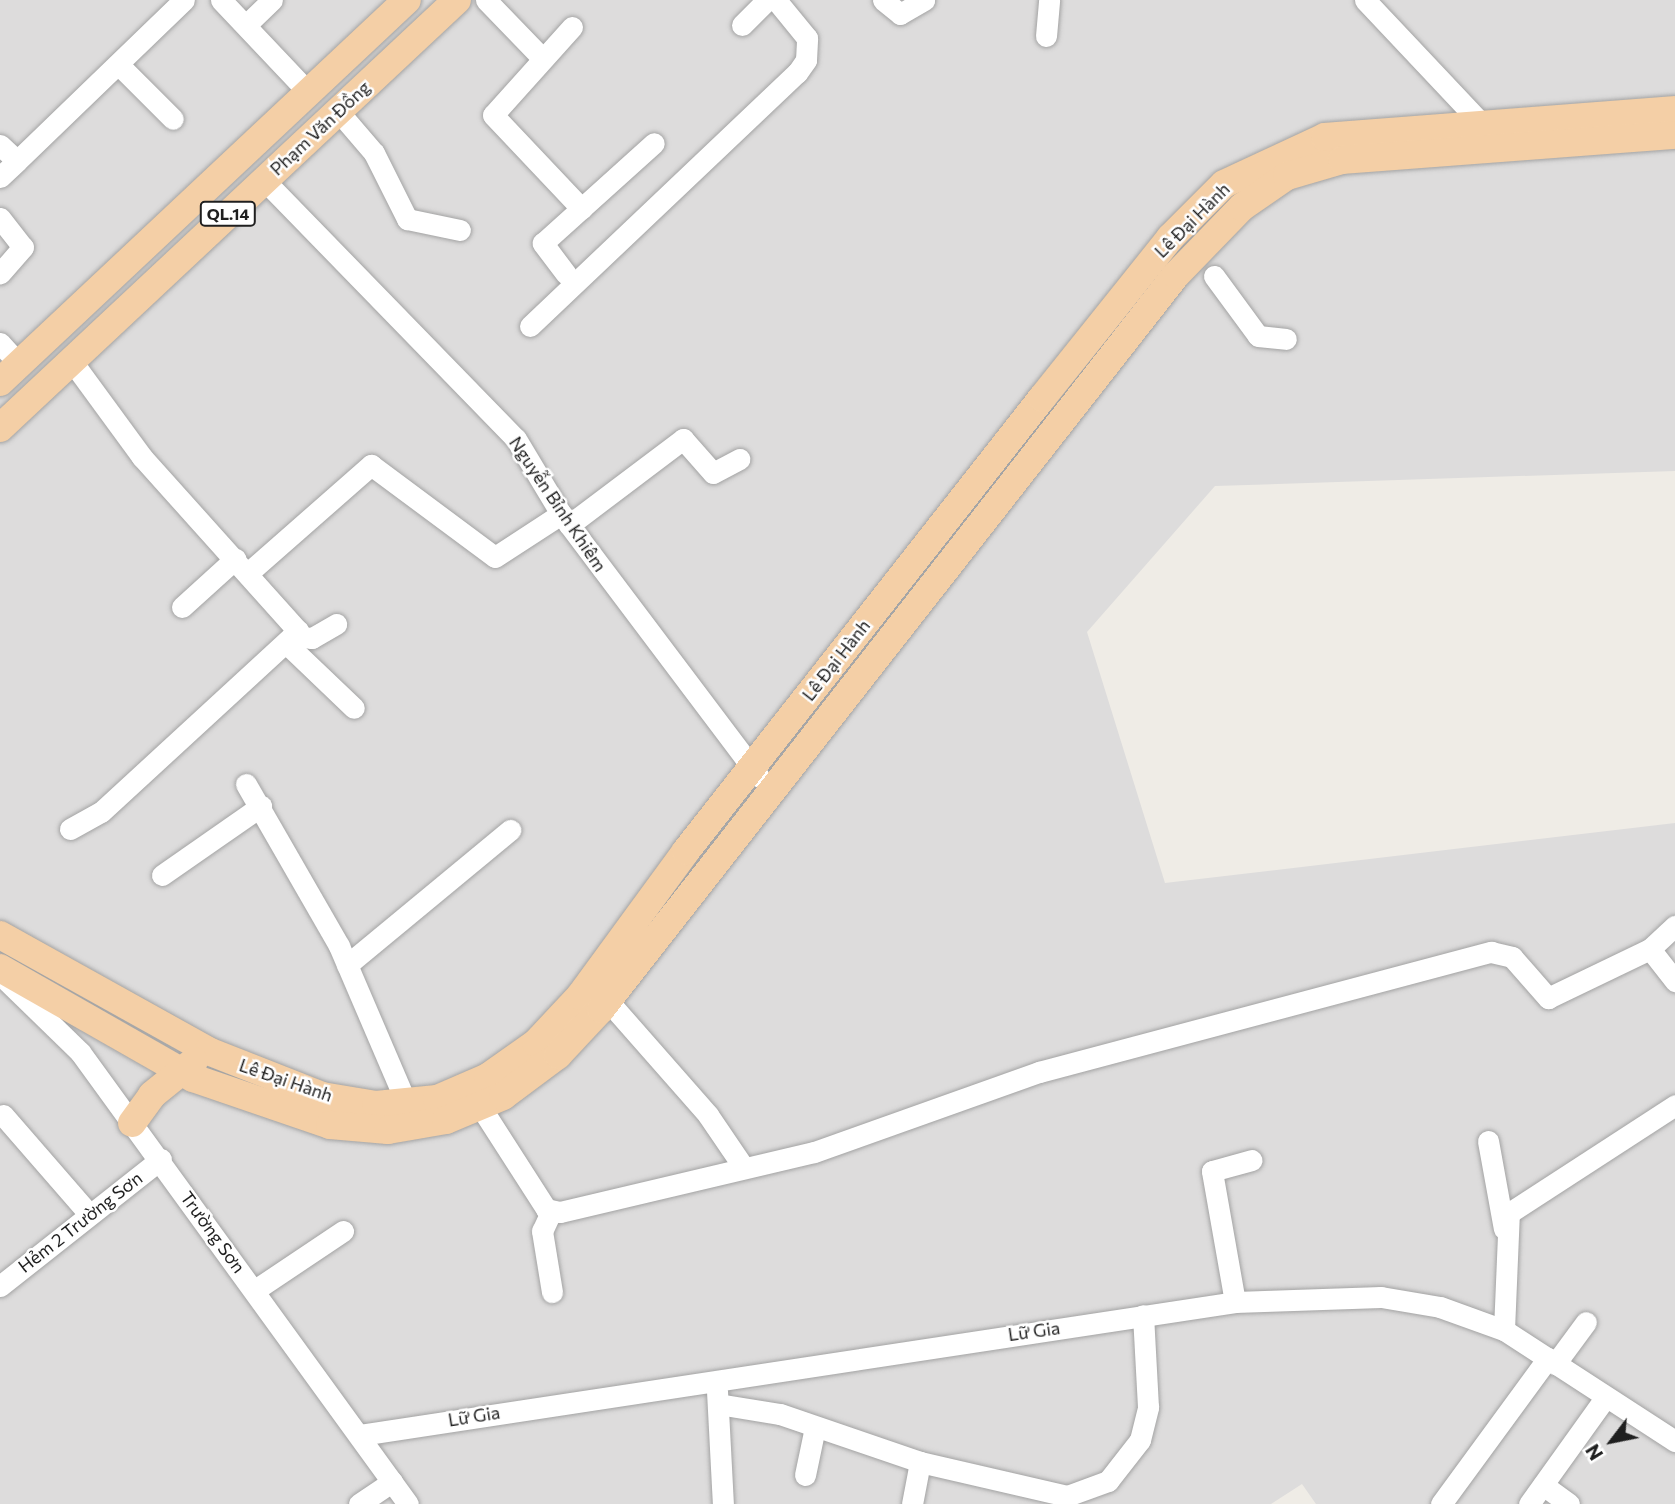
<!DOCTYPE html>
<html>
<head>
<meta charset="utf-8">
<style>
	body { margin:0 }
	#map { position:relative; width:1675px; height:1504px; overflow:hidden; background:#efece6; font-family:Commissioner,sans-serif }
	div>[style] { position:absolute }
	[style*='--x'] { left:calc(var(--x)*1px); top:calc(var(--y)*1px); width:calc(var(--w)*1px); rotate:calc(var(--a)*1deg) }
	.residential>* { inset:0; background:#dddcdc }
	.roads { filter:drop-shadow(0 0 2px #a3a3a3) drop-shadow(0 0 2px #a3a3a3) }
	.minor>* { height:21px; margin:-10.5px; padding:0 10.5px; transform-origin:10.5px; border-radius:10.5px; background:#fff }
	.major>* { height:28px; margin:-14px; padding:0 14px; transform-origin:14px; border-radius:14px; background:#f4cfa6 }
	span { translate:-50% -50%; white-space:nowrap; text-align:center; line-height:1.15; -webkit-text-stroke:5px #fff; paint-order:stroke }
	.shield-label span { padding:2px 5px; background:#fff; border:2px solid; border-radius:5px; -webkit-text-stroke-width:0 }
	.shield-label { font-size:16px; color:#1f1f1f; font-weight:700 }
	.street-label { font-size:18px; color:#1f1f1f }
	.north { position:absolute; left:1577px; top:1406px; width:70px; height:70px; -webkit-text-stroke:5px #fff; paint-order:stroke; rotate:238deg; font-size:19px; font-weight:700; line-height:28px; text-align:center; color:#1f1f1f }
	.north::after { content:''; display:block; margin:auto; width:24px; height:32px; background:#1f1f1f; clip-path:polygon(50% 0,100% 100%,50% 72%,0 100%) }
</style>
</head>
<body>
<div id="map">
	<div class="residential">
		<i style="clip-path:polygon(0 0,1675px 0,1675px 471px,1215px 486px,1087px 632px,1165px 883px,1675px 823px,1675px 1504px,1316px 1504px,1302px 1484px,1271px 1504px,0 1504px)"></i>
	</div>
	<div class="roads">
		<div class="minor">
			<i style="--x:221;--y:0;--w:128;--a:46.6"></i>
			<i style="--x:486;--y:0;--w:81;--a:46"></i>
			<i style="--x:883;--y:0;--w:22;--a:39"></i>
			<i style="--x:900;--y:14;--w:28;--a:-30"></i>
			<i style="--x:1365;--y:0;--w:168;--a:46.7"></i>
			<i style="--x:1480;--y:122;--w:15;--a:90"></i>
			<i style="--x:246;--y:25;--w:36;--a:-44"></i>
			<i style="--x:742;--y:25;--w:35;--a:-45"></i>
			<i style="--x:572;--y:27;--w:118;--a:131.9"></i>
			<i style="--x:493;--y:115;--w:129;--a:46.6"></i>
			<i style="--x:1046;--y:36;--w:36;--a:-85"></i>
			<i style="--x:119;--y:65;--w:76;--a:45"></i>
			<i style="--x:338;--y:111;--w:55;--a:49.4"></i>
			<i style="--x:374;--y:153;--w:74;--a:63.4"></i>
			<i style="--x:407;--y:219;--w:54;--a:11.7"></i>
			<i style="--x:0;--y:145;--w:23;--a:43"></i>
			<i style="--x:17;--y:161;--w:232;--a:-44"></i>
			<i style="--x:0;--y:177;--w:23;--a:-43"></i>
			<i style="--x:264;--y:180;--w:361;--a:45.8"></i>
			<i style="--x:516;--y:439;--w:87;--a:59"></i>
			<i style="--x:561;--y:514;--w:329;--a:53"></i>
			<i style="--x:0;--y:218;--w:37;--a:52"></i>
			<i style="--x:23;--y:247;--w:35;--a:131"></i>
			<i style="--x:566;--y:274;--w:39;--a:-127"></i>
			<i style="--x:543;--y:243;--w:149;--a:-42"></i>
			<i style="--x:1214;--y:276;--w:74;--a:53.7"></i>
			<i style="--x:1258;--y:336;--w:28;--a:6"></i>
			<i style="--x:530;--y:326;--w:368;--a:-43.5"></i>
			<i style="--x:797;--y:73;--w:16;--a:-55"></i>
			<i style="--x:806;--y:60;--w:22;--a:-87"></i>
			<i style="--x:807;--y:38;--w:49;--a:-129.2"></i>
			<i style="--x:0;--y:343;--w:28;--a:48"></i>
			<i style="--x:569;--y:525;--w:143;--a:-37"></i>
			<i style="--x:683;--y:439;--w:45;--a:48.6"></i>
			<i style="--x:713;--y:473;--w:30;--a:-28"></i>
			<i style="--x:248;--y:573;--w:164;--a:-41.3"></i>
			<i style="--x:371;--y:465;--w:154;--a:36.6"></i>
			<i style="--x:495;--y:557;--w:79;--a:-33.1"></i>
			<i style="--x:182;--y:607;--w:72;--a:-42.2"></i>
			<i style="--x:295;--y:636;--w:17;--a:7"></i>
			<i style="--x:312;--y:638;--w:28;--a:-30"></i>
			<i style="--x:288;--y:645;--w:91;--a:43.7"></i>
			<i style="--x:246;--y:784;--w:187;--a:60.1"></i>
			<i style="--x:339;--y:946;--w:170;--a:66.8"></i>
			<i style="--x:70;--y:829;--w:35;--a:-29"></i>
			<i style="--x:101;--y:812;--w:268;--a:-42.6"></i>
			<i style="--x:298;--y:631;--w:234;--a:-131.9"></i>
			<i style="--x:142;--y:457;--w:120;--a:-126.2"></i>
			<i style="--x:162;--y:875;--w:121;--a:-34.9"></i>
			<i style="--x:1650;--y:949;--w:34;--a:-43"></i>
			<i style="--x:347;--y:965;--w:212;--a:-39.6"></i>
			<i style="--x:7;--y:981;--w:102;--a:44.2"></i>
			<i style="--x:80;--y:1052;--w:558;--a:54.03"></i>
			<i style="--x:608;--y:1001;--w:152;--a:48.7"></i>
			<i style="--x:708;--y:1115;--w:64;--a:55.8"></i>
			<i style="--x:480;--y:1106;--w:122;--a:57.3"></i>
			<i style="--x:546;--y:1209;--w:14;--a:12"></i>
			<i style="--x:560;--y:1212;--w:261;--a:-13.3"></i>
			<i style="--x:814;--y:1152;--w:239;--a:-19.6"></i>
			<i style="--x:1039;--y:1072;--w:468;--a:-14.9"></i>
			<i style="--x:1491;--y:952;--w:22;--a:13"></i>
			<i style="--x:1512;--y:957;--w:55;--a:48.7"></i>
			<i style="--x:1548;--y:998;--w:113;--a:-25.7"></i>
			<i style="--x:1650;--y:949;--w:41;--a:52"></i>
			<i style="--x:3;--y:1115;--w:131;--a:49"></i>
			<i style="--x:1488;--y:1141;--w:89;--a:79.7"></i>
			<i style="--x:551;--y:1212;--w:21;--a:115"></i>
			<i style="--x:542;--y:1231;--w:62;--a:80.7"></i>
			<i style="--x:0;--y:1286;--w:205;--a:-38.3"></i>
			<i style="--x:255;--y:1290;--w:106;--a:-33.8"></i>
			<i style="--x:1235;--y:1302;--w:133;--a:-100"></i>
			<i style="--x:1212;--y:1171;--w:41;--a:-15.4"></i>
			<i style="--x:1504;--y:1330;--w:117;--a:-87.6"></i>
			<i style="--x:1509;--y:1213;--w:198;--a:-33"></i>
			<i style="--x:1555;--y:1364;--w:52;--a:-53.6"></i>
			<i style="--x:717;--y:1391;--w:113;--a:87"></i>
			<i style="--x:718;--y:1404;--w:63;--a:9.2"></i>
			<i style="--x:780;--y:1414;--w:148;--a:18.9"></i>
			<i style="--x:920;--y:1462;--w:151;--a:13"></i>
			<i style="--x:1067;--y:1496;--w:44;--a:-20.1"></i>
			<i style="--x:1108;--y:1481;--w:52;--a:-52"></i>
			<i style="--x:1140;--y:1440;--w:34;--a:-76"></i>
			<i style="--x:1148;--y:1407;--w:92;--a:-93.1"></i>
			<i style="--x:360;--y:1435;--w:885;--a:-8.64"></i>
			<i style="--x:1235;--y:1302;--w:146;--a:-2"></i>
			<i style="--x:1381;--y:1297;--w:60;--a:9.6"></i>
			<i style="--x:1440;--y:1307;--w:68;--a:19.8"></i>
			<i style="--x:1504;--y:1330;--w:204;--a:33"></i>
			<i style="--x:805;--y:1475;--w:49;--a:-78.2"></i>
			<i style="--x:1543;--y:1485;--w:32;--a:36"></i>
			<i style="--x:359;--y:1504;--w:40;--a:-34"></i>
			<i style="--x:912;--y:1504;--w:43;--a:-79.2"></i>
			<i style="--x:1441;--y:1504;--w:181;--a:-53.8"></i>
			<i style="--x:1529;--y:1504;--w:130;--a:-54.4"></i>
		</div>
		<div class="major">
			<i style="--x:0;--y:382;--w:558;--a:-43.19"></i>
			<i style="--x:0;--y:428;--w:626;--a:-43.12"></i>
			<i style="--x:0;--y:935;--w:238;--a:29.1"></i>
			<i style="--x:208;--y:1051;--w:123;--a:21.5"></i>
			<i style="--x:322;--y:1096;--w:55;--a:9.5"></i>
			<i style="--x:376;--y:1105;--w:61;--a:-5.6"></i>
			<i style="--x:437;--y:1099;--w:56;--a:-23.3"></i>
			<i style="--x:488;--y:1077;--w:59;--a:-35.3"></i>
			<i style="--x:536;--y:1043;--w:64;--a:-46.9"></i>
			<i style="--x:580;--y:996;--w:180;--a:-53.8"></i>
			<i style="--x:686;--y:851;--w:576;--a:-51.84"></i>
			<i style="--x:1042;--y:398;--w:205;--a:-51.3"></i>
			<i style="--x:1170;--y:238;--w:76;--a:-45"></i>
			<i style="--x:1224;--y:184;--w:111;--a:-25"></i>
			<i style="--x:1325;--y:137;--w:351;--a:-4.4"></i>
			<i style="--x:0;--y:968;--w:222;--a:29.7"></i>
			<i style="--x:193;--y:1078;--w:145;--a:18.9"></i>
			<i style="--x:330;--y:1125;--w:58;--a:4.9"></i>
			<i style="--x:388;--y:1130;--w:59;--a:-9.8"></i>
			<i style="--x:446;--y:1120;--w:62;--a:-22.8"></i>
			<i style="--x:503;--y:1096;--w:69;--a:-36.7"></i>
			<i style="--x:558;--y:1055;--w:63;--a:-46.9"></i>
			<i style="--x:601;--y:1009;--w:932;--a:-51.93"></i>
			<i style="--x:1176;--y:275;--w:95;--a:-45.9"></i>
			<i style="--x:1242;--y:207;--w:55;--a:-34.6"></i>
			<i style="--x:1287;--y:176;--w:57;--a:-16.2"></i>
			<i style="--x:1342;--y:160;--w:334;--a:-4.3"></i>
			<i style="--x:132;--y:1123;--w:34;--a:-54"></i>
			<i style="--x:152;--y:1095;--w:54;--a:-39"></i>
		</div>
	</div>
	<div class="shield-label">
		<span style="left:228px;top:214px">QL.14</span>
	</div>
	<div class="street-label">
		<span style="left:320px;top:128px;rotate:-43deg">Phạm Văn Đồng</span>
		<span style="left:1192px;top:220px;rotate:-45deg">Lê Đại Hành</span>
		<span style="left:558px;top:504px;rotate:56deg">Nguyễn Bỉnh Khiêm</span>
		<span style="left:836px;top:660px;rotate:-52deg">Lê Đại Hành</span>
		<span style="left:286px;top:1080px;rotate:19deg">Lê Đại Hành</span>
		<span style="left:80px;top:1222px;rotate:-38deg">Hẻm 2 Trường Sơn</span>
		<span style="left:213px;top:1232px;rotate:54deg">Trường Sơn</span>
		<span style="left:1034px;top:1331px;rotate:-8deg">Lữ Gia</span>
		<span style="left:474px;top:1416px;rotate:-9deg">Lữ Gia</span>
	</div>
	<div class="north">N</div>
</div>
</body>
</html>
